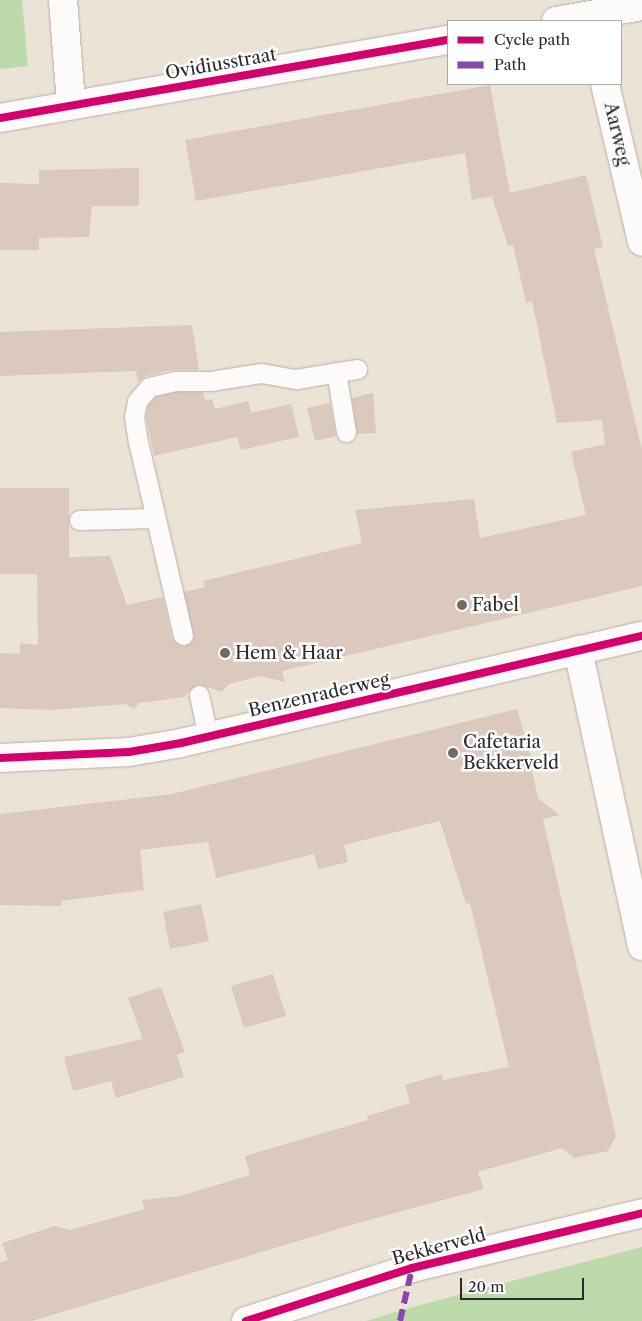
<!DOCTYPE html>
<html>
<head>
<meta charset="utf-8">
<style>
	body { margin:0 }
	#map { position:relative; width:642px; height:1321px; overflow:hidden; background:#ebe3d6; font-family:"Libre Caslon Text",serif }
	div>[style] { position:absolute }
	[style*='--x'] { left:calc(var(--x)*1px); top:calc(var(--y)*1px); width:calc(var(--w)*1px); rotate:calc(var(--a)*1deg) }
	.green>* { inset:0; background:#bcdaaa }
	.building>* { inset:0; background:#dcc9be }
	.roads { filter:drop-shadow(0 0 1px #b6b0a8) drop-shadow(0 0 1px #b6b0a8) }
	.lane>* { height:19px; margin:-9.5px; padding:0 9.5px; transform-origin:9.5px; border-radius:9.5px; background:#fcfbf9 }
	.street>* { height:28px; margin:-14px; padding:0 14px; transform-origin:14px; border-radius:14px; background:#fcfbf9 }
	.quiet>* { height:6px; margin-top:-3px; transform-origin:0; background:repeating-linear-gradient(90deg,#8e44ad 0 12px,transparent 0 18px) }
	.cycleway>* { height:8px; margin:-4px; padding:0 4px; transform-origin:4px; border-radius:4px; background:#d6006c }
	.dots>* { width:14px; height:14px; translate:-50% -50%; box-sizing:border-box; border:2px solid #fff; border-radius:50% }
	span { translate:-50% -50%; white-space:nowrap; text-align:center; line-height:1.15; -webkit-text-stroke:5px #fff; paint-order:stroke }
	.street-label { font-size:18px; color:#2b2b2b }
	.poi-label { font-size:18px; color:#2b2b2b }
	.left { translate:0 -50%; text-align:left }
	.legend { position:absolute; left:447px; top:20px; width:175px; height:65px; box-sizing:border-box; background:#fff; border:1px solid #aaa; margin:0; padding:6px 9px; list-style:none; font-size:15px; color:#2b2b2b }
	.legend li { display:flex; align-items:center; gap:10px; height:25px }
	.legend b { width:25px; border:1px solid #aaa }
	.scale { position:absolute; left:460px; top:1278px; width:124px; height:22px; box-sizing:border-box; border:2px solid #2b2b2b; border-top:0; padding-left:6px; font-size:15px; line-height:18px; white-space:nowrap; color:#2b2b2b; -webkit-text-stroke:4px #fff; paint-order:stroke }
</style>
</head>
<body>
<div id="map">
	<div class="green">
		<i style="clip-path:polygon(0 0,22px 0,28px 66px,0 69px)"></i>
		<i style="clip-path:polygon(642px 1247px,642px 1321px,366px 1321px,420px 1305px)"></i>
	</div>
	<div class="building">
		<i style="clip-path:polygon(490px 85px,510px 193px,472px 200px,465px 153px,196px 201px,185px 140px)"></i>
		<i style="clip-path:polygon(139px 168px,139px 206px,92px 206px,89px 237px,39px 238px,39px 250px,0 250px,0 183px,39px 184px,39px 170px)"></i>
		<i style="clip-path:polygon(586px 175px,603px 247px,594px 249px,642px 450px,642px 586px,282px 671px,285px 682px,260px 676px,229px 684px,222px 692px,197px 684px,184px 697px,139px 703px,134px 709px,125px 704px,52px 710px,0 708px,0 653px,20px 654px,20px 643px,38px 645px,37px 574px,0 574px,0 488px,69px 488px,69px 557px,110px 556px,127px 605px,163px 597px,172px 638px,180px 646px,190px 644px,194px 638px,184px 592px,205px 587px,203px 581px,362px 543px,355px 510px,474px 499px,480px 538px,586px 515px,571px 452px,605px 444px,602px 420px,557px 423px,532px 301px,526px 303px,513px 245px,508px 246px,492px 197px)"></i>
		<i style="clip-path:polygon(192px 325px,199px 370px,171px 370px,146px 376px,138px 382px,136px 371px,0 376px,0 332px)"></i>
		<i style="clip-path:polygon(175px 392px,203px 392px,205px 401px,212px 399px,215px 409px,248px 401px,251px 413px,291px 404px,299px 437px,241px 450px,237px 437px,154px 456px,146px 416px,148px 406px,155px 397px)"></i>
		<i style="clip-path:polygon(373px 393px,376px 433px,357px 434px,352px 398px)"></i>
		<i style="clip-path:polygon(330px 403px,336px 436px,315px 441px,307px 408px)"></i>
		<i style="clip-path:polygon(517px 709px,533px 764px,531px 767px,538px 798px,559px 815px,543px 819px,616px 1136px,608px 1151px,574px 1158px,562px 1148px,478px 1172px,484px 1189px,358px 1223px,32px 1321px,0 1321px,0 1262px,8px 1260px,2px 1243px,55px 1226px,70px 1230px,145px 1209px,142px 1200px,180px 1196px,250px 1175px,245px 1156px,368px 1120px,367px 1116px,410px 1103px,405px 1085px,442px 1074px,443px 1080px,509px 1067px,470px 903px,466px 904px,440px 821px,344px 845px,348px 862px,318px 869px,314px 854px,216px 878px,208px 842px,140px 850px,144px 890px,61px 901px,61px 906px,0 905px,0 814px,172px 794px)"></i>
		<i style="clip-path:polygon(201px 904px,209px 941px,170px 949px,163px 912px)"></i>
		<i style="clip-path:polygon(273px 974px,286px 1016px,244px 1028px,231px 986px)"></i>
		<i style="clip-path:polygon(161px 987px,185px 1052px,177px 1055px,184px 1077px,116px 1098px,111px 1081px,73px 1091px,64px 1057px,143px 1039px,128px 998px)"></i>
	</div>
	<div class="roads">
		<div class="lane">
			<i style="--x:336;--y:372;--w:61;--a:80.5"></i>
			<i style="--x:79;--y:520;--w:76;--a:-1.5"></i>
			<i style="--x:183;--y:635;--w:198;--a:-103.1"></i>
			<i style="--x:138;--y:442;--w:25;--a:-99"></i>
			<i style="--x:134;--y:417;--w:16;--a:-79"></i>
			<i style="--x:137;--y:401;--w:18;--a:-49"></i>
			<i style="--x:149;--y:387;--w:26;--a:-13"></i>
			<i style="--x:174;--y:381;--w:37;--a:0"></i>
			<i style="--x:211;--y:381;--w:51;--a:-9.1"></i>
			<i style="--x:261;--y:373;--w:36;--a:10"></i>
			<i style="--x:296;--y:379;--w:62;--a:-9.3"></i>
			<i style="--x:199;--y:695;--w:43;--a:77.9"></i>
		</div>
		<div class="street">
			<i style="--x:63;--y:0;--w:105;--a:85.6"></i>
			<i style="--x:556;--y:21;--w:87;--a:-9.9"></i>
			<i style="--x:605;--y:84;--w:162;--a:76.8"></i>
			<i style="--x:0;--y:118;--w:455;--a:-9.9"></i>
			<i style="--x:578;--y:650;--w:303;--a:77.8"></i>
			<i style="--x:0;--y:758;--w:129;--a:-2.7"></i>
			<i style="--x:129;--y:752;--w:53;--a:-9.8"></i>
			<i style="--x:181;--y:743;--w:473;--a:-13.1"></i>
			<i style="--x:246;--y:1321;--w:174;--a:-17.7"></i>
			<i style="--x:412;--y:1268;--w:236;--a:-13.4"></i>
		</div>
	</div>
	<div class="quiet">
		<i style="--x:400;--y:1321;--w:54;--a:-77.2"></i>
	</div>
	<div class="cycleway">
		<i style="--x:0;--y:118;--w:455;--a:-9.9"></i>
		<i style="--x:0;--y:758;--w:129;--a:-2.7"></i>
		<i style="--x:129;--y:752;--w:53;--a:-9.8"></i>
		<i style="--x:181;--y:743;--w:473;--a:-13.1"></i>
		<i style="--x:246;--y:1321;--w:174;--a:-17.7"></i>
		<i style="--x:412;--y:1268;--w:236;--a:-13.4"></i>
	</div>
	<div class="dots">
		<i style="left:462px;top:605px;background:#6e6b67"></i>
		<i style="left:225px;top:653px;background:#6e6b67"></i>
		<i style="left:453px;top:753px;background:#6e6b67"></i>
	</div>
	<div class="street-label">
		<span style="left:221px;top:64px;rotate:-10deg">Ovidiusstraat</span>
		<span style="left:617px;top:134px;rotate:77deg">Aarweg</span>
		<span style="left:319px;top:695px;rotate:-13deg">Benzenraderweg</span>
		<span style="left:439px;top:1247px;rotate:-15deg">Bekkerveld</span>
	</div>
	<div class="poi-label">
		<span class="left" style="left:472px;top:605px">Fabel</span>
		<span class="left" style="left:235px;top:653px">Hem &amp; Haar</span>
		<span class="left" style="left:463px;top:753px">Cafetaria<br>Bekkerveld</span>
	</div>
	<ul class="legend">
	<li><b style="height:6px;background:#d6006c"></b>Cycle path</li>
	<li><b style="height:6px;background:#8e44ad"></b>Path</li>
	</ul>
	<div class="scale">20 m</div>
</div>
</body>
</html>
